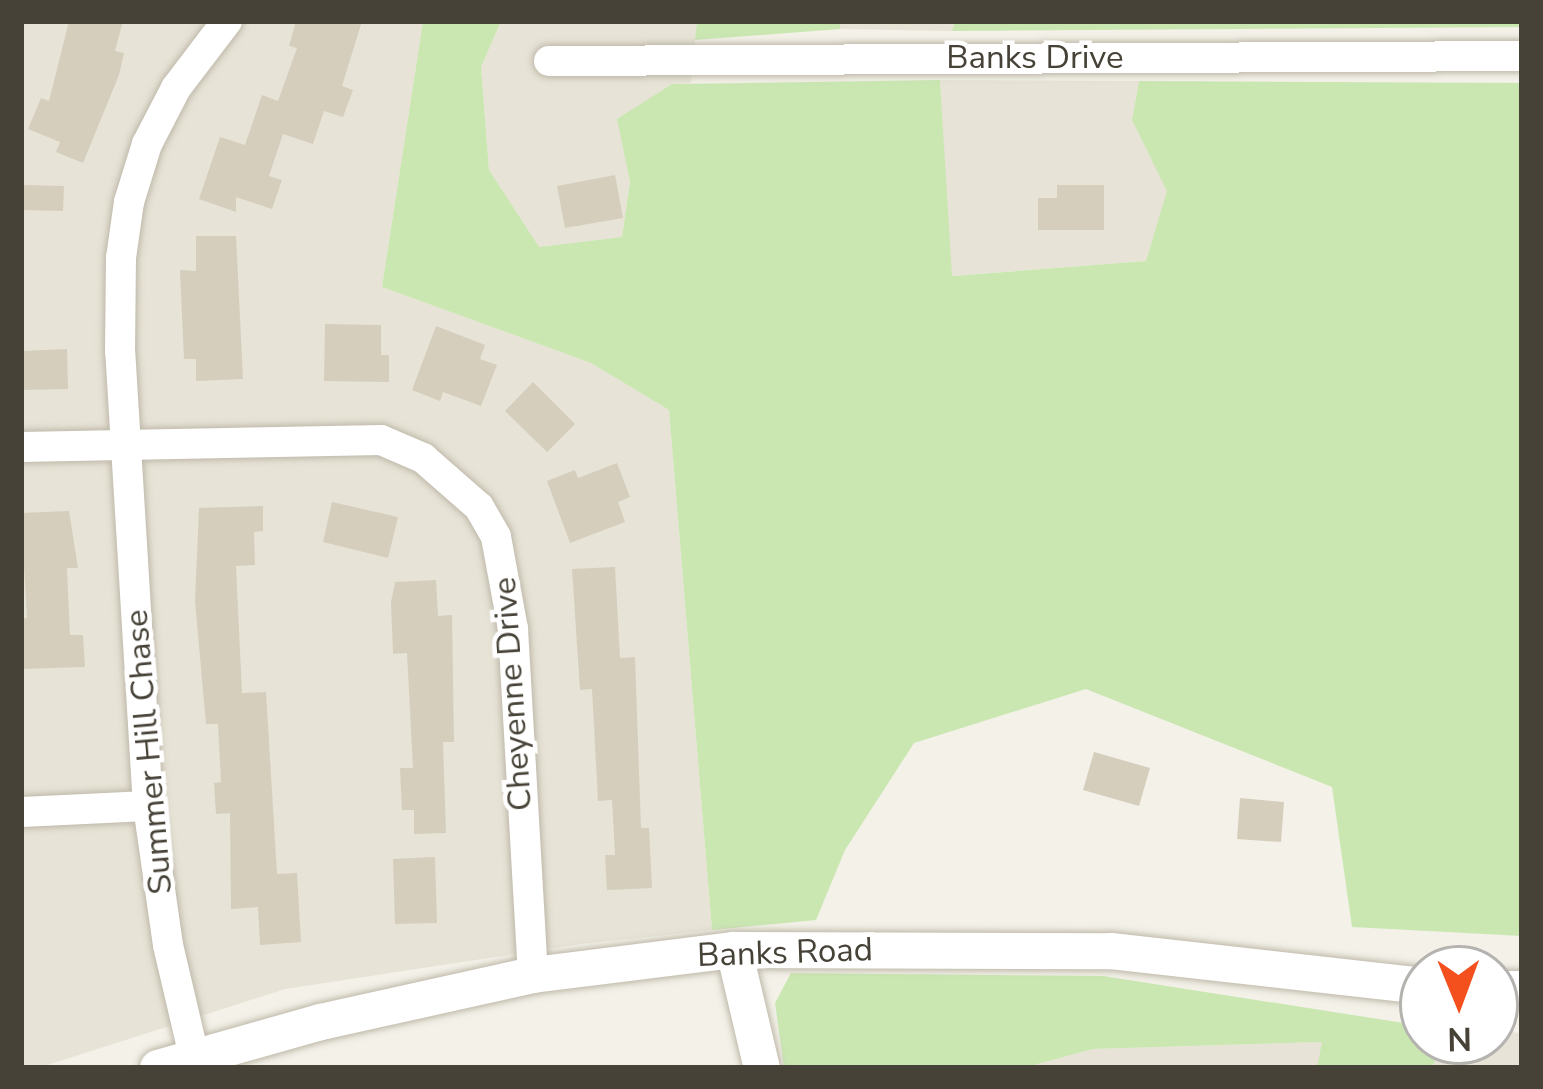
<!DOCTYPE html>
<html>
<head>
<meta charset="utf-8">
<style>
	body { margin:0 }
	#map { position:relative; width:1543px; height:1089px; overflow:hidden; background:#f3f1e8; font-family:"Nunito Sans",sans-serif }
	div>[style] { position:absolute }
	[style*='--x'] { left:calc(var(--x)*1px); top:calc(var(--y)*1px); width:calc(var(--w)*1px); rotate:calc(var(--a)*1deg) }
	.residential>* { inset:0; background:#e7e3d6 }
	.green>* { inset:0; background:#cae7b2 }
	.building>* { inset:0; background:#d5cebd }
	.roads { filter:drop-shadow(0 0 3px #bfb9aa) drop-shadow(0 0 3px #bfb9aa) }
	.minor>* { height:30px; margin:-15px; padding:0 15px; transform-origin:15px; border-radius:15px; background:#fff }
	.tertiary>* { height:36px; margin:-18px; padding:0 18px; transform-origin:18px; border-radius:18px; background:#fff }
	span { translate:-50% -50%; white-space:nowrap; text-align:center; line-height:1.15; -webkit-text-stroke:9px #fff; paint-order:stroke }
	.street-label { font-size:33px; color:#474237 }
	.frame { position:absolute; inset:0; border:24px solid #474237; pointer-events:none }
	.north { position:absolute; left:1399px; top:945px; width:120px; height:120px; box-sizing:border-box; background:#fff; border:3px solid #b5b3af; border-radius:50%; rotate:179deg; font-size:33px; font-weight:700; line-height:48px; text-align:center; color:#474237 }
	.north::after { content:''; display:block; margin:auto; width:42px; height:54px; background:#f4501e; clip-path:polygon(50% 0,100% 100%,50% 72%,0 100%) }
</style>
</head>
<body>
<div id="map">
	<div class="residential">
		<i style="clip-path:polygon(21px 21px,423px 21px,382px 287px,591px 363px,669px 410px,712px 930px,581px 944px,285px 989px,38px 1068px,21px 1068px)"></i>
		<i style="clip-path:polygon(501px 21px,697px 21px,691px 83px,672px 84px,618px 120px,630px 182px,622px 237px,538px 247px,489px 170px,481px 67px)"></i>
		<i style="clip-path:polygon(840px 21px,955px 21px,952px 31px,840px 29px)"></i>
		<i style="clip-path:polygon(940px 80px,1139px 81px,1132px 120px,1168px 191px,1146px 261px,951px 276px)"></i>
		<i style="clip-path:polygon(1495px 1031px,1522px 1033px,1522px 1068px,1432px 1068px,1443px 1041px,1495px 1041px)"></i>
		<i style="clip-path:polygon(1323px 1042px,1317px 1068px,1023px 1068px,1093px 1049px)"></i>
	</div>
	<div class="green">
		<i style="clip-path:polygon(423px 21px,501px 21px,481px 67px,489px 170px,539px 247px,622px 237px,630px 182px,617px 119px,672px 84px,940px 80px,952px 276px,1146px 261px,1167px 191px,1132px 120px,1139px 81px,1522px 83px,1522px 936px,1352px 927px,1332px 787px,1086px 689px,914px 743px,845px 850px,816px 920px,712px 930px,669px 410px,591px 363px,382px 287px)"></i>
		<i style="clip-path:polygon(697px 21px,840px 21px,840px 29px,695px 40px)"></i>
		<i style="clip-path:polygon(955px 21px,1522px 21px,1522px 27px,952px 31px)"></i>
		<i style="clip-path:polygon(791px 973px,1103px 976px,1423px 1026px,1423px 1041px,1443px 1041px,1432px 1068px,1317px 1068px,1322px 1042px,1093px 1049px,1023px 1068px,784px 1068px,775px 1003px)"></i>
	</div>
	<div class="building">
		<i style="clip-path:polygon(69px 21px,123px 21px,115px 51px,124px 53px,119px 75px,83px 163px,56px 152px,60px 142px,28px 129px,41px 98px,49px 101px)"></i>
		<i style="clip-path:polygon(296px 21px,362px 21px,342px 86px,353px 90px,343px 117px,324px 111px,313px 144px,283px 134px,269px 176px,282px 180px,272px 209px,236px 197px,236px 212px,199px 199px,220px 137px,245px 145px,262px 95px,278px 101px,297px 48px,289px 46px)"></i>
		<i style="clip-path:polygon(615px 175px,623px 218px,565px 228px,557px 186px)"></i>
		<i style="clip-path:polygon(21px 185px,64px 186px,63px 211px,21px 210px)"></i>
		<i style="clip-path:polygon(1057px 185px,1104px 185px,1104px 230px,1038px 230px,1038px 198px,1057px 198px)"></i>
		<i style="clip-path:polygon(196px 236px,236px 236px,243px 379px,196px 381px,196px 359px,184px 359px,180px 270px,196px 271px)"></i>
		<i style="clip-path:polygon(325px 324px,381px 325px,381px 355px,389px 355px,389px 382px,324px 381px)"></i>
		<i style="clip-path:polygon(436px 326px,485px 345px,480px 359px,497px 365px,481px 406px,443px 392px,440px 401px,412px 390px)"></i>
		<i style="clip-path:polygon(67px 349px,68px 389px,21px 390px,21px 351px)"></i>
		<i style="clip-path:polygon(533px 382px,575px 424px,547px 452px,505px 411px)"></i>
		<i style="clip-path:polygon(617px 463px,630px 497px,618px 502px,625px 522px,570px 543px,547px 481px,575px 470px,578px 478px)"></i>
		<i style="clip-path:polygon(332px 502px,398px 517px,388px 558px,323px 542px)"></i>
		<i style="clip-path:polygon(263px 506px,263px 531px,254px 532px,255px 565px,236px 566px,242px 693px,266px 692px,277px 874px,297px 873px,301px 942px,260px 945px,258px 907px,231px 909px,230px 813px,216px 814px,214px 783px,221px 782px,218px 724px,206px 724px,195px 601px,199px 508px)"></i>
		<i style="clip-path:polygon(69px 511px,78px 568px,67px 568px,70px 635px,83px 635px,85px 667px,21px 669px,21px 619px,27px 618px,21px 513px)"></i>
		<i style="clip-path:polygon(615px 567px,620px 658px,635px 657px,641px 828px,649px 828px,652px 888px,607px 890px,605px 855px,615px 855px,612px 800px,598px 801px,592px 689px,580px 690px,572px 569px)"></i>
		<i style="clip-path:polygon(436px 580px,438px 616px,452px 615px,454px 742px,443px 742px,446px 833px,414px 834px,414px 810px,402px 810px,400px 768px,413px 768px,407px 653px,393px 654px,391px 602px,395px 582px)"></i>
		<i style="clip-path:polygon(1094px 752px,1150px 768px,1139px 806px,1083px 790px)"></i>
		<i style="clip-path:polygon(1240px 798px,1284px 802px,1281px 842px,1237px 839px)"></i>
		<i style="clip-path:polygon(435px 857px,437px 923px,395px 924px,393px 859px)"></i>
	</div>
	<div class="roads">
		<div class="minor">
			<i style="--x:549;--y:61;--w:973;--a:-0.29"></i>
			<i style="--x:21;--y:447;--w:360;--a:-1.1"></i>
			<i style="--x:381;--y:440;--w:46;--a:23.2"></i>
			<i style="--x:423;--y:458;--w:74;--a:41.2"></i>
			<i style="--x:479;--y:507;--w:34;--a:60"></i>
			<i style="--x:496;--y:537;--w:94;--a:79.5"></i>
			<i style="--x:513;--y:629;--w:347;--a:86.7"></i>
			<i style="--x:21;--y:812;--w:127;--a:-2.7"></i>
			<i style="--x:194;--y:1056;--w:114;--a:-103.2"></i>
			<i style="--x:168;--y:945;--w:140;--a:-98.2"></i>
			<i style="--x:148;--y:806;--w:455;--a:-93.5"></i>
			<i style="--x:120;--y:352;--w:94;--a:-89.4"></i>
			<i style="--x:121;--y:258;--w:57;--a:-81.9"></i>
			<i style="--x:129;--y:202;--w:61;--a:-72.8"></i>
			<i style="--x:147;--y:144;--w:63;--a:-62.6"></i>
			<i style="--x:176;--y:88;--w:84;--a:-52.7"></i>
		</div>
		<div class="tertiary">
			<i style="--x:734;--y:950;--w:121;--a:76.7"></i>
			<i style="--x:1495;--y:989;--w:27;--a:0"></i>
			<i style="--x:158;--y:1068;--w:169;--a:-15.8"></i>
			<i style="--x:321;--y:1022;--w:217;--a:-12.5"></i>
			<i style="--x:533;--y:975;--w:203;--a:-7.1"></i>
			<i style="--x:734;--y:950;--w:377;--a:0.2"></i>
			<i style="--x:1111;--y:951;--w:314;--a:6.4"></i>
		</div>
	</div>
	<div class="street-label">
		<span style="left:1035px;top:58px">Banks Drive</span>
		<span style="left:513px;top:694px;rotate:-94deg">Cheyenne Drive</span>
		<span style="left:149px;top:752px;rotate:-95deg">Summer Hill Chase</span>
		<span style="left:785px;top:953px;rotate:-2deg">Banks Road</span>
	</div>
	<div class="frame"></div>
	<div class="north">N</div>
</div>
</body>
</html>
